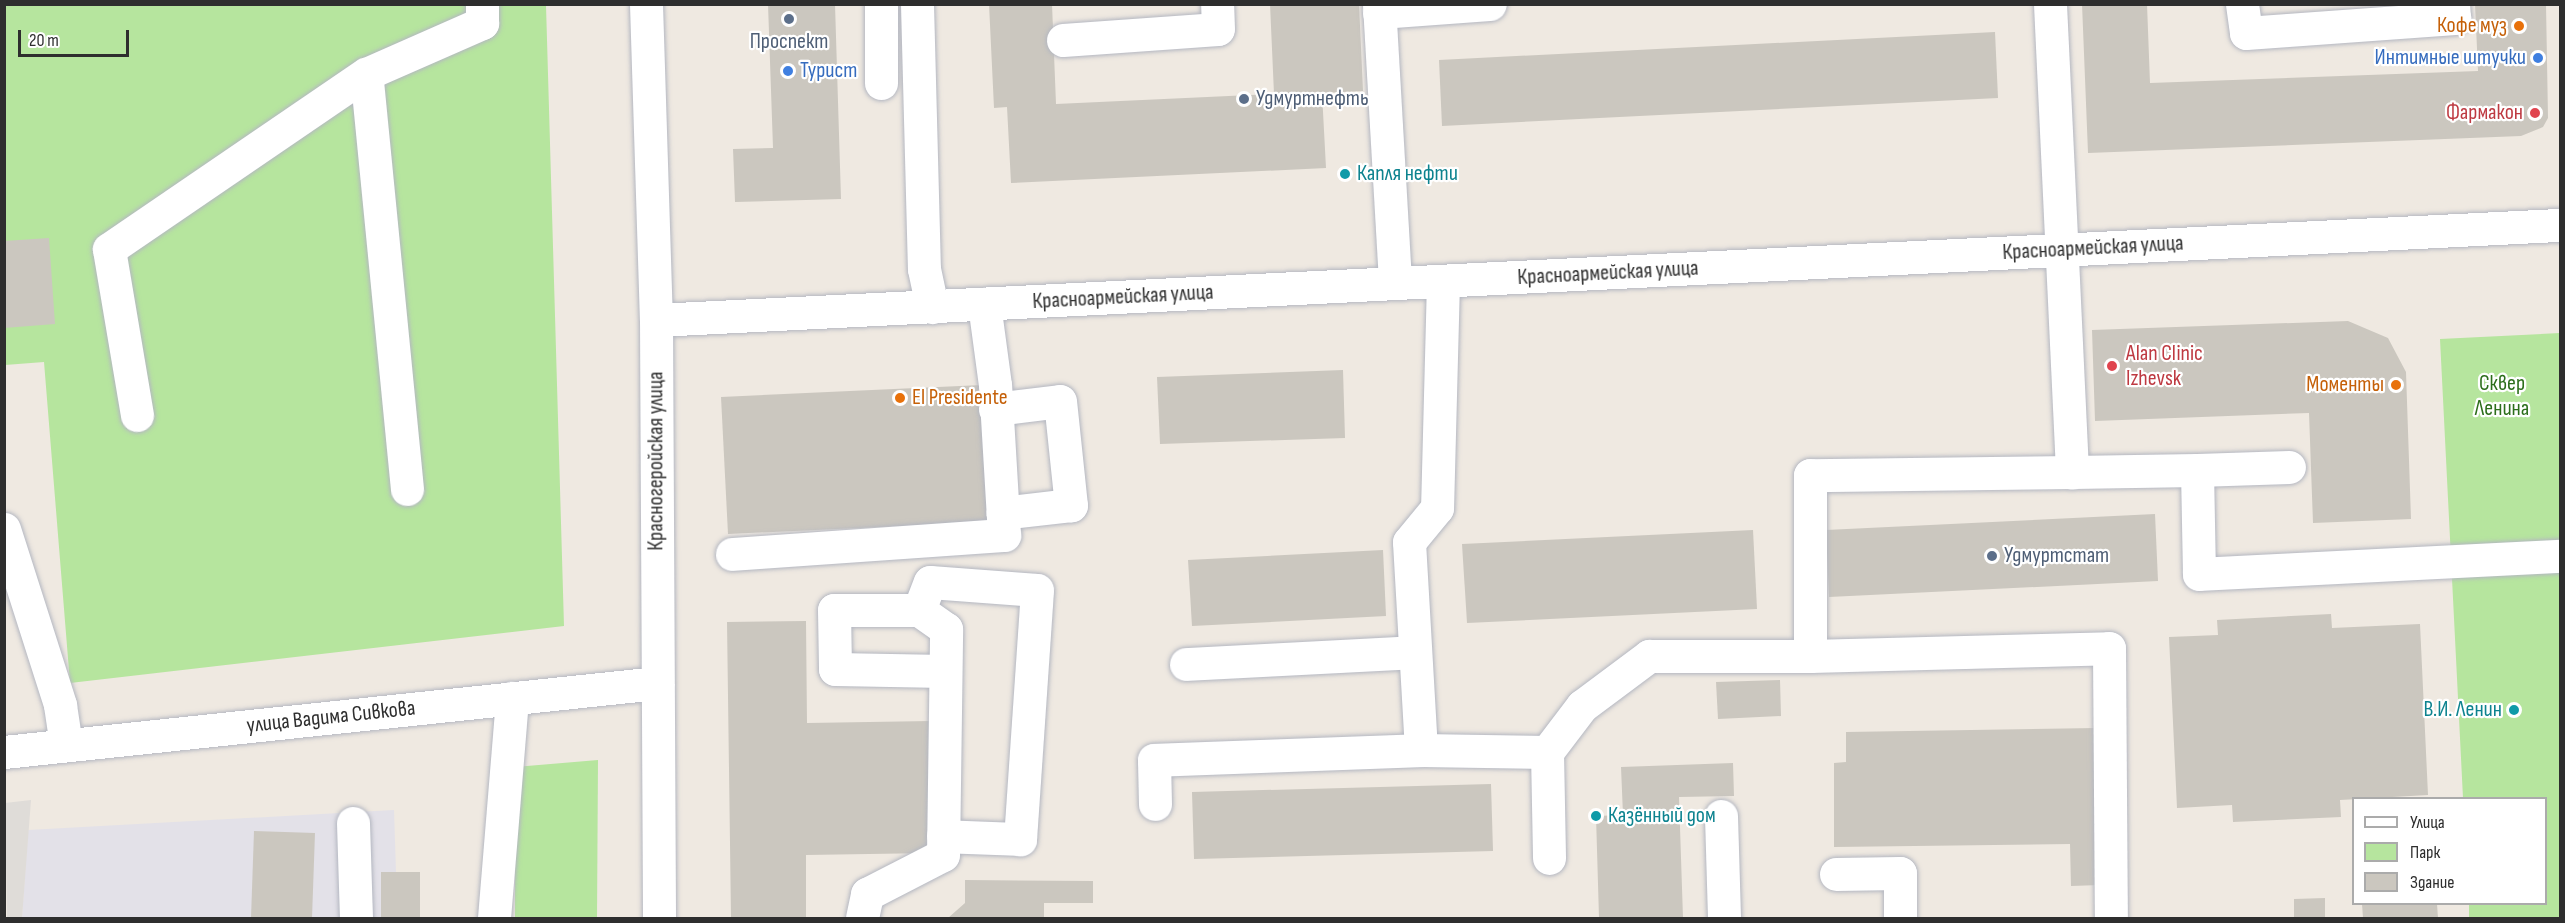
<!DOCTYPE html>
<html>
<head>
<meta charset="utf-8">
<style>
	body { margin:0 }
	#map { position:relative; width:2565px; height:923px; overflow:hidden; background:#efe9e1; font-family:"Sofia Sans Condensed",sans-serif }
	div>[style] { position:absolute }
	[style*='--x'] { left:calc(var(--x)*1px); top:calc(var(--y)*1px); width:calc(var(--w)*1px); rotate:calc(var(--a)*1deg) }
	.industrial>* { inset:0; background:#e3e1e8 }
	.green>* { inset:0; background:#b6e59e }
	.plaza>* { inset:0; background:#dfdcd8 }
	.building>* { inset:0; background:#cbc7bf }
	.roads { filter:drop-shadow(0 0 2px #b4b7c1) drop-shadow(0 0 2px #b4b7c1) }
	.minor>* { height:33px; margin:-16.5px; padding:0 16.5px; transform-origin:16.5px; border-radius:16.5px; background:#fff }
	.dots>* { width:16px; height:16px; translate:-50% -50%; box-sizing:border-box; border:3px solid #fff; border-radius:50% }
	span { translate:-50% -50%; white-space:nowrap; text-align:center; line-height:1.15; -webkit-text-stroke:4.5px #fff; paint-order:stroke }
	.food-label { font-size:22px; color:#c56008 }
	.right { translate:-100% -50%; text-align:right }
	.left { translate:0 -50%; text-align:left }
	.service-label { font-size:22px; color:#4e5e75 }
	.shop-label { font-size:22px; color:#366cbe }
	.health-label { font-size:22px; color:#be3a42 }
	.culture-label { font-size:22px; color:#0d838f }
	.street-label { font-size:22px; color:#2e2e2e }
	.park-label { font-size:22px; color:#2c6e1b }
	.frame { position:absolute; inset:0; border:6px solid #2e2e2e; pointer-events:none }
	.legend { position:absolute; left:2352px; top:797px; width:195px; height:108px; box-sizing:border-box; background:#fff; border:2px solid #ababab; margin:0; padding:8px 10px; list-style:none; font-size:18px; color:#2e2e2e }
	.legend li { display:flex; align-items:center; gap:12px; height:30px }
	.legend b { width:30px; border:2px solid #ababab }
	.scale { position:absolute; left:18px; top:30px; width:111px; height:27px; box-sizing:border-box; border:3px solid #2e2e2e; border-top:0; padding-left:8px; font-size:18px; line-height:21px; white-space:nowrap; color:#2e2e2e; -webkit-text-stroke:4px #fff; paint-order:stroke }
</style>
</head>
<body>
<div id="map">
	<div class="industrial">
		<i style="clip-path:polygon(394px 810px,396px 872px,420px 872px,420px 918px,22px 918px,28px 830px)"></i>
	</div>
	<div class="green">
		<i style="clip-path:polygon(5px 5px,546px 5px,564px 626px,70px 683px,44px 362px,5px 365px)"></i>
		<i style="clip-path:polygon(2560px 333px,2560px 918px,2469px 918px,2469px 904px,2546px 904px,2546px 798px,2463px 798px,2440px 339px)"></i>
		<i style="clip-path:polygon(598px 760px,597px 918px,515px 918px,515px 767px)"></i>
	</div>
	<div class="plaza">
		<i style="clip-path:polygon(31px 800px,22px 918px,7px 918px,5px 803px)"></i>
	</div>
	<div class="building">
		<i style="clip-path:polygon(768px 4px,835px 4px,841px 199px,735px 202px,733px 149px,773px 148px)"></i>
		<i style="clip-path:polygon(989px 4px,1052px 4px,1056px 104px,1274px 94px,1270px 4px,1359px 4px,1363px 91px,1322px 93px,1326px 168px,1011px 183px,1007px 107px,994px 108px)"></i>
		<i style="clip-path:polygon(2082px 4px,2147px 4px,2150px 83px,2478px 71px,2475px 4px,2546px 4px,2548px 118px,2543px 127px,2521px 136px,2088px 153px)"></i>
		<i style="clip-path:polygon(1995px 32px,1998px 98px,1442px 126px,1439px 60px)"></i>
		<i style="clip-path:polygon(49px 238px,55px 324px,4px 328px,4px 241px)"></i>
		<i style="clip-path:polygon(2348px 321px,2388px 338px,2406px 372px,2411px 519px,2313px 523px,2309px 413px,2095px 421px,2092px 330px)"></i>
		<i style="clip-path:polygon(1343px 370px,1345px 438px,1160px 444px,1157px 377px)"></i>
		<i style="clip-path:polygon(982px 385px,988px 522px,728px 534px,721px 397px)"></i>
		<i style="clip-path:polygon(2155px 514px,2158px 581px,1829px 597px,1826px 530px)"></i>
		<i style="clip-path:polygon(1753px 530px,1757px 609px,1467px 623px,1462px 544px)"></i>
		<i style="clip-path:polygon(1383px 550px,1386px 616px,1192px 626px,1188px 560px)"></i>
		<i style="clip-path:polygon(2331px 614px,2332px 628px,2420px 624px,2428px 795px,2340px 800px,2341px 817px,2233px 822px,2232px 805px,2177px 808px,2169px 637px,2218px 635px,2217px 620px)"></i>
		<i style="clip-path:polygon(806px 621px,807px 723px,931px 721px,932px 853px,806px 855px,806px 918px,731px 918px,727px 622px)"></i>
		<i style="clip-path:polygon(1780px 680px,1781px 716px,1718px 719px,1716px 682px)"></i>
		<i style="clip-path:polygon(2096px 728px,2100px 885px,2071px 886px,2070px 844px,1834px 847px,1834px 763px,1846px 762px,1846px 732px)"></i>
		<i style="clip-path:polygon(1733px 763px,1734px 796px,1679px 797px,1683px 918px,1599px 918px,1596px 816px,1623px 815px,1621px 767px)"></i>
		<i style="clip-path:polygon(1491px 784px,1493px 851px,1194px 859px,1192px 792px)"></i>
		<i style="clip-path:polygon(254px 831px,315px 833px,312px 918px,251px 918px)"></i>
		<i style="clip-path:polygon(381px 872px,420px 872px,420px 918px,381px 918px)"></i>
		<i style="clip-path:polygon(965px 880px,1093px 881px,1093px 903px,1044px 903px,1044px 918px,948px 918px,965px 903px)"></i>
		<i style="clip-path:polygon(2325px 898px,2325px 918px,2294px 918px,2294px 899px)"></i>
		<i style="clip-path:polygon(2362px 904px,2437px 904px,2438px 918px,2363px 918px)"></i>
	</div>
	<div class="roads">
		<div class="minor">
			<i style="--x:646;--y:4;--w:316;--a:88.2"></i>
			<i style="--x:656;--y:320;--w:598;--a:89.71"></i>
			<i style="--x:917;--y:4;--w:265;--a:88.5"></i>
			<i style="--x:924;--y:269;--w:39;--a:78"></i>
			<i style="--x:1379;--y:4;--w:279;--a:86.7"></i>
			<i style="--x:2050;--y:4;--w:469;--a:87.3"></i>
			<i style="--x:2072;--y:472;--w:125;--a:-0.9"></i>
			<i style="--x:2197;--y:470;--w:104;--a:88.9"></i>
			<i style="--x:2199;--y:574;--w:361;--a:-2.9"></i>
			<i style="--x:2242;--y:4;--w:29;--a:82"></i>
			<i style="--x:2246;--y:33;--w:209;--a:-4.1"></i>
			<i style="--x:2454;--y:18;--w:14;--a:-94"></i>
			<i style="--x:1379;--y:12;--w:111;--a:-4.1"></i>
			<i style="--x:1063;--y:40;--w:155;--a:-4.1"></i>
			<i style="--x:1218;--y:29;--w:25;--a:-92"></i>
			<i style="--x:881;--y:83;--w:79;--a:-90"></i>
			<i style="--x:1443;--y:281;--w:227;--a:91.5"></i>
			<i style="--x:1437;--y:508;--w:44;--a:129.5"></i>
			<i style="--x:1409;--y:542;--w:208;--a:86.7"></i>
			<i style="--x:1421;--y:750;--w:126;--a:0.9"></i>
			<i style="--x:1547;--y:752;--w:106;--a:88.9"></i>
			<i style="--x:656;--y:320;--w:1906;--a:-2.86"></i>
			<i style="--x:995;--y:409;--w:65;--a:-7"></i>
			<i style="--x:1060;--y:401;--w:105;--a:84"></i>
			<i style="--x:1071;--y:505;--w:69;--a:173.4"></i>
			<i style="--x:137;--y:415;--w:168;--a:-99.6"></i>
			<i style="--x:109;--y:249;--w:311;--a:-34.3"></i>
			<i style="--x:2197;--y:470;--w:92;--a:-1.9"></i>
			<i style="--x:2072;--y:472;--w:262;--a:179.3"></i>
			<i style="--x:1810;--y:475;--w:181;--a:90"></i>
			<i style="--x:1810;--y:656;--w:299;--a:-1.5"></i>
			<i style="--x:2109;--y:648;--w:270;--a:89.6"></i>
			<i style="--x:407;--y:489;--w:417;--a:-95.6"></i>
			<i style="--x:366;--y:74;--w:127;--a:-23.7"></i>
			<i style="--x:482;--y:23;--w:19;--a:-90"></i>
			<i style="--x:4;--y:529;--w:185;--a:72.3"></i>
			<i style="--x:60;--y:705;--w:40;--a:81.5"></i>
			<i style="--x:732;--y:554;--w:273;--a:-4"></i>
			<i style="--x:1004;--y:535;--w:150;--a:-93.4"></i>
			<i style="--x:995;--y:385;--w:82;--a:-97.7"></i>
			<i style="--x:919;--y:610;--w:30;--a:-69"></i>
			<i style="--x:930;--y:582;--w:107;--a:4.3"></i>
			<i style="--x:1037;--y:590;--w:250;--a:93.9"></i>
			<i style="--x:1020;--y:839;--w:77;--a:-177.8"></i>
			<i style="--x:1186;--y:664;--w:229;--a:-3"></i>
			<i style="--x:4;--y:752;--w:657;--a:-6.03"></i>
			<i style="--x:1547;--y:752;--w:58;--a:-52.7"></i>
			<i style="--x:1582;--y:706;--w:84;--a:-36.7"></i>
			<i style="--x:1649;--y:656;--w:161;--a:0"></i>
			<i style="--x:1155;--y:804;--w:44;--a:-91.3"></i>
			<i style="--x:1154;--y:760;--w:267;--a:-2.1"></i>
			<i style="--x:1721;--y:816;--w:102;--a:88.3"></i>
			<i style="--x:353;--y:823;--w:95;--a:88.2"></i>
			<i style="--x:1836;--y:874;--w:64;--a:-0.9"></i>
			<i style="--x:1900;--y:873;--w:45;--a:90"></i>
			<i style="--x:494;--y:918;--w:221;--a:-85.3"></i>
			<i style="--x:862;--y:918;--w:25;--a:-78"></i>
			<i style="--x:867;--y:894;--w:85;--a:-27.2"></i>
			<i style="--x:943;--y:855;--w:226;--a:-89.2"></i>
			<i style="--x:946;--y:629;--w:33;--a:-145"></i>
			<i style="--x:919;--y:610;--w:85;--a:180"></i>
			<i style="--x:834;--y:610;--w:59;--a:89"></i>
			<i style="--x:835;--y:669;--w:110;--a:1"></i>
		</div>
	</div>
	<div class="dots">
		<i style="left:789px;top:19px;background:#5c6f8a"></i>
		<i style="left:2519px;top:26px;background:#e8710a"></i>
		<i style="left:2538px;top:58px;background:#3f7fe0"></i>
		<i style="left:788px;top:71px;background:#3f7fe0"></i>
		<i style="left:1244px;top:99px;background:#5c6f8a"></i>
		<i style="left:2535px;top:113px;background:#e0444e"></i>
		<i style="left:1345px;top:174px;background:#0f9aa8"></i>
		<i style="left:2112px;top:366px;background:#e0444e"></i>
		<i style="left:2396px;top:385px;background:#e8710a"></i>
		<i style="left:900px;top:398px;background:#e8710a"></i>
		<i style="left:1992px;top:556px;background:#5c6f8a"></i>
		<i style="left:2514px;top:710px;background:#0f9aa8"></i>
		<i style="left:1596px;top:816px;background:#0f9aa8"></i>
	</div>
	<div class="food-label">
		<span class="right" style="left:2507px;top:26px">Кофе муз</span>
		<span class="right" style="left:2384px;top:385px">Моменты</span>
		<span class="left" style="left:912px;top:398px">El Presidente</span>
	</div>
	<div class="service-label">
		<span style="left:789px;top:42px">Проспект</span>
		<span class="left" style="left:1256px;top:99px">Удмуртнефть</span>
		<span class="left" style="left:2004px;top:556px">Удмуртстат</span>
	</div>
	<div class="shop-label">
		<span class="right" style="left:2526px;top:58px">Интимные штучки</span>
		<span class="left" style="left:800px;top:71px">Турист</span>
	</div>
	<div class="health-label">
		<span class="right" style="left:2523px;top:113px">Фармакон</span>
		<span class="left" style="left:2126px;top:366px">Alan Clinic<br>Izhevsk</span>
	</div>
	<div class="culture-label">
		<span class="left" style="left:1357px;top:174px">Капля нефти</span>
		<span class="right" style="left:2502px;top:710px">В.И. Ленин</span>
		<span class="left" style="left:1608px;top:816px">Казённый дом</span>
	</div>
	<div class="street-label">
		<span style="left:2093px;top:248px;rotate:-3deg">Красноармейская улица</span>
		<span style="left:1608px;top:273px;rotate:-3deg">Красноармейская улица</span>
		<span style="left:1123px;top:297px;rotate:-3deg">Красноармейская улица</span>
		<span style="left:656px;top:461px;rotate:-90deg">Красногеройская улица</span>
		<span style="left:331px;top:717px;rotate:-6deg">улица Вадима Сивкова</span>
	</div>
	<div class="park-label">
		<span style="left:2502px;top:396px">Сквер<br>Ленина</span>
	</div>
	<div class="frame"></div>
	<ul class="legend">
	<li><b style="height:8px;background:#fff"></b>Улица</li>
	<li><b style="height:16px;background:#b6e59e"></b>Парк</li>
	<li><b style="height:16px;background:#cbc7bf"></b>Здание</li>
	</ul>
	<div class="scale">20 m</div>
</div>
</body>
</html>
